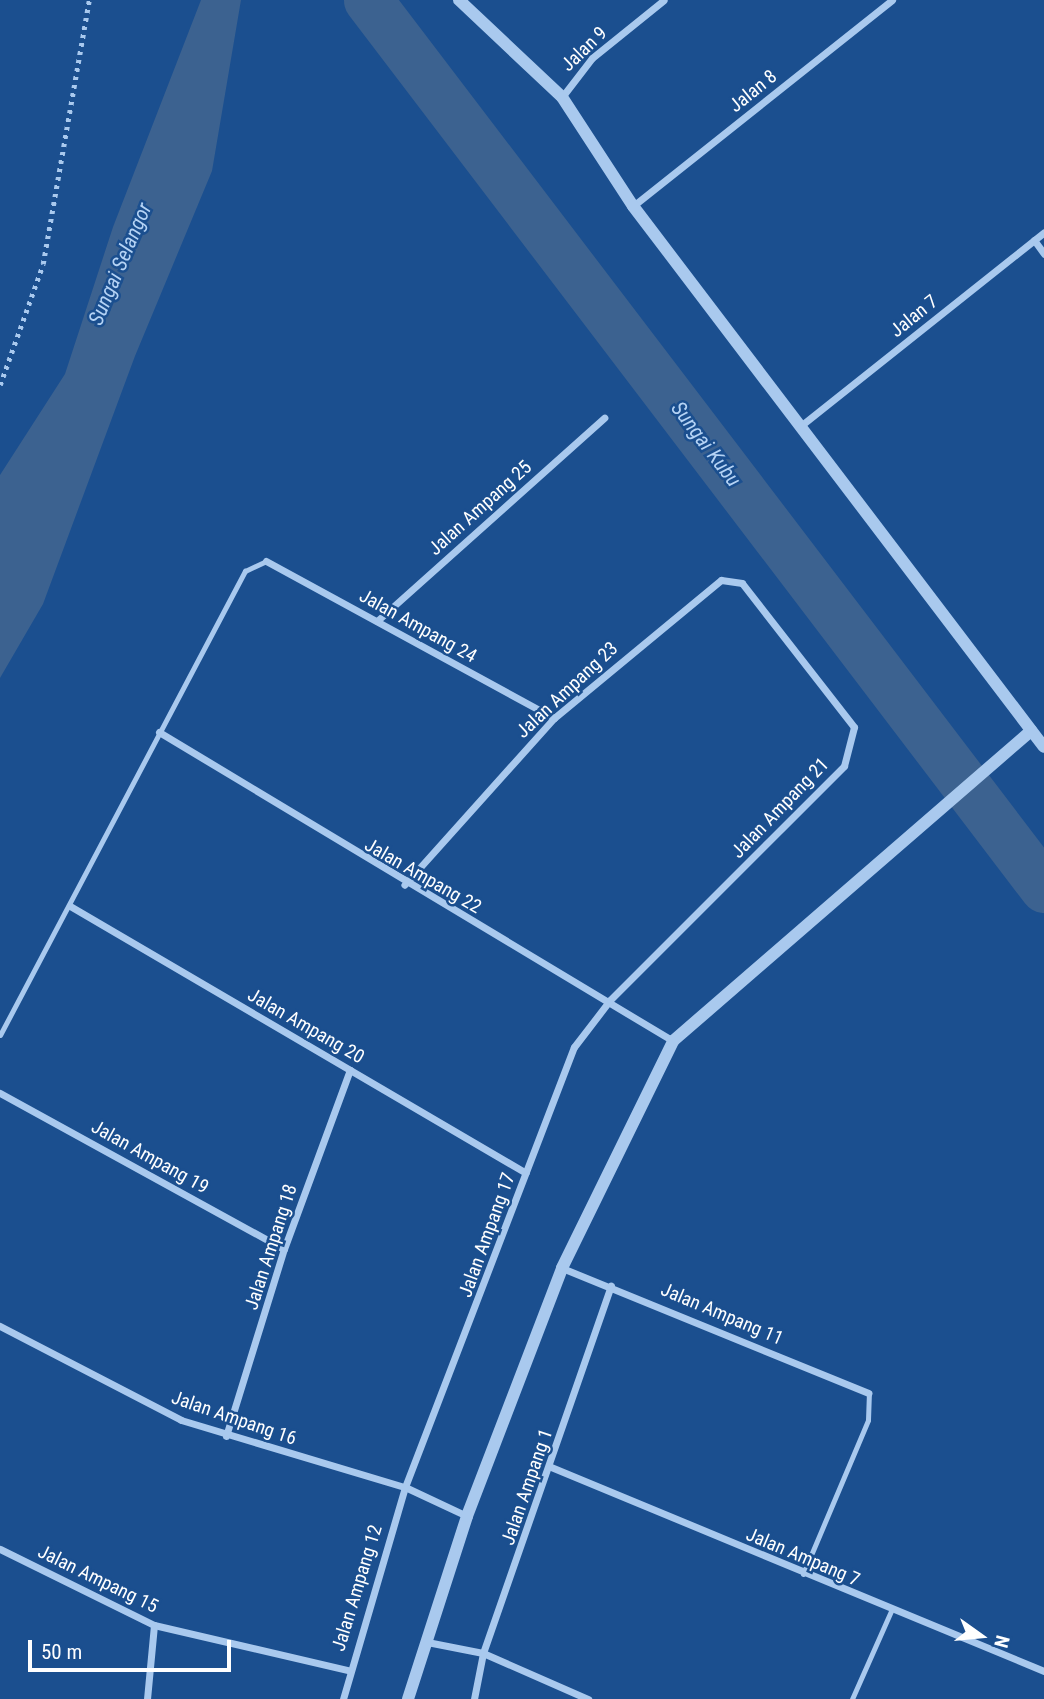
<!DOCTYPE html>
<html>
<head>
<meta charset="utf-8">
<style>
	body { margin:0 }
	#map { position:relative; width:1044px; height:1699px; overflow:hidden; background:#1b4f8f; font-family:"Roboto Condensed",sans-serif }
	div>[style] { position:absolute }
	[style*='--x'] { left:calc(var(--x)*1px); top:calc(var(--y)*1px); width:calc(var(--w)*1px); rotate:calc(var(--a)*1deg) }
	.water>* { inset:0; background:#3c6290 }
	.river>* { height:49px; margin:-24.5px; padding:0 24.5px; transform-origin:24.5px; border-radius:24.5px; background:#3c6290 }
	.path>* { height:4.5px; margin-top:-2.25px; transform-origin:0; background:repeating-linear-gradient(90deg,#a9c9ee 0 3.5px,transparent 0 8.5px) }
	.service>* { height:5px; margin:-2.5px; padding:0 2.5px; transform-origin:2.5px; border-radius:2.5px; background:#a9c9ee }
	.minor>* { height:7px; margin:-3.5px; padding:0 3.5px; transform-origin:3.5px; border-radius:3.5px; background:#a9c9ee }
	.tertiary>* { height:12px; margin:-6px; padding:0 6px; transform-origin:6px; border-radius:6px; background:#a9c9ee }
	span { translate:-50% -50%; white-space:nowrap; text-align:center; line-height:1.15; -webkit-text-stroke:5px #1b4f8f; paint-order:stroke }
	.street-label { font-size:19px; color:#fff }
	.water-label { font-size:21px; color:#b5d3f5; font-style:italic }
	.north { position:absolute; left:946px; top:1601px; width:70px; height:70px; -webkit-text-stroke:5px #1b4f8f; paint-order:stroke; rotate:105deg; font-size:19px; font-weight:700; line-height:28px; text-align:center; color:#fff }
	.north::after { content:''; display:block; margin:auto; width:24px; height:32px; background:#fff; clip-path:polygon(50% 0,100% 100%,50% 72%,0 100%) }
	.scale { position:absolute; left:28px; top:1640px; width:203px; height:32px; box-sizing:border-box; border:4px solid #fff; border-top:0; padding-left:9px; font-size:21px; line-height:24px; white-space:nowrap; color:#fff; -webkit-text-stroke:5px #1b4f8f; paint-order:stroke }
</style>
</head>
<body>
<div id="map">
	<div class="water">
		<i style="clip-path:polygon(201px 0,241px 0,212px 171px,135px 356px,43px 604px,0 678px,0 475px,65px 374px,113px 227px)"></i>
	</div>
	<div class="river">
		<i style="--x:368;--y:0;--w:1116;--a:52.72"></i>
	</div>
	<div class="path">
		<i style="--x:0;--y:385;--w:128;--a:-70.4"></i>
		<i style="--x:43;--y:264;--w:268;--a:-80.1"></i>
	</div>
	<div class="service">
		<i style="--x:0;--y:1035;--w:525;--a:-62.17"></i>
		<i style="--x:245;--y:571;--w:23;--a:-25"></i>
		<i style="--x:803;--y:1574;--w:167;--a:-67.1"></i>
		<i style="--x:868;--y:1420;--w:27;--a:-88"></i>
		<i style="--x:852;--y:1699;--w:96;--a:-66.1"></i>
	</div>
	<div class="minor">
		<i style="--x:562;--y:97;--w:49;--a:-52.4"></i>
		<i style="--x:592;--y:58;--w:92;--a:-38.9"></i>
		<i style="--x:633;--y:206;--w:331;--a:-38.5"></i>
		<i style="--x:1034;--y:240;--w:17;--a:54"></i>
		<i style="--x:803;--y:424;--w:308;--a:-38.5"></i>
		<i style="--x:266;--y:561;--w:328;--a:28.6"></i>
		<i style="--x:377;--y:621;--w:305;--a:-41.8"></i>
		<i style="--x:159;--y:732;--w:600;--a:31.01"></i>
		<i style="--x:70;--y:906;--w:528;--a:30.35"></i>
		<i style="--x:0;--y:1093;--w:324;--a:28.8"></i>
		<i style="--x:562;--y:1268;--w:331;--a:22.2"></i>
		<i style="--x:0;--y:1326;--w:204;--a:27.4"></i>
		<i style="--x:181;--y:1420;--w:234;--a:16.7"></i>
		<i style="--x:405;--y:1487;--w:68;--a:25.1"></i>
		<i style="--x:226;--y:1436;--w:196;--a:-72.8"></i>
		<i style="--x:284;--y:1249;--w:191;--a:-69.8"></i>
		<i style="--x:551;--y:1467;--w:534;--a:22.48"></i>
		<i style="--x:0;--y:1549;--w:172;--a:26.3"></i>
		<i style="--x:154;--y:1625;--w:199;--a:13.1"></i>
		<i style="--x:427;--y:1642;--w:57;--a:11.1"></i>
		<i style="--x:483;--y:1653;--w:115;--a:23.7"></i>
		<i style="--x:147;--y:1699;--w:74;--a:-84.6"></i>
		<i style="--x:343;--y:1699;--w:221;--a:-73.7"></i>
		<i style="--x:405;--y:1487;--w:471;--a:-69"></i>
		<i style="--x:574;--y:1047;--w:59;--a:-52.5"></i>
		<i style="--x:610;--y:1000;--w:331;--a:-45"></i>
		<i style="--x:844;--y:766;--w:40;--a:-75.6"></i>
		<i style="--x:854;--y:727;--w:182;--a:-127.9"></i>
		<i style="--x:742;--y:583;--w:21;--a:-172"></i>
		<i style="--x:721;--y:580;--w:217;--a:140.4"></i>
		<i style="--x:554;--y:718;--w:224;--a:131.9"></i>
		<i style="--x:474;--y:1699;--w:47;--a:-78.9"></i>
		<i style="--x:483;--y:1653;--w:389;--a:-70.8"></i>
	</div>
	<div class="tertiary">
		<i style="--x:459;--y:0;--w:141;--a:43.3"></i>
		<i style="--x:562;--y:97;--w:130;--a:56.9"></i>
		<i style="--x:633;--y:206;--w:679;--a:52.78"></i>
		<i style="--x:408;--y:1699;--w:192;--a:-72.1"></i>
		<i style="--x:467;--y:1516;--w:266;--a:-69"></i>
		<i style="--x:562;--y:1268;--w:253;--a:-63.9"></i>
		<i style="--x:673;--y:1041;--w:474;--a:-40.9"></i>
	</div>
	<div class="street-label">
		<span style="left:584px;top:49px;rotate:-44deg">Jalan 9</span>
		<span style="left:753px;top:91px;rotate:-39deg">Jalan 8</span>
		<span style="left:914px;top:316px;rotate:-39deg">Jalan 7</span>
		<span style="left:480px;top:508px;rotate:-42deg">Jalan Ampang 25</span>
		<span style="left:418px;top:626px;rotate:29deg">Jalan Ampang 24</span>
		<span style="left:567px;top:690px;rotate:-43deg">Jalan Ampang 23</span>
		<span style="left:780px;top:808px;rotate:-46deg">Jalan Ampang 21</span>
		<span style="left:423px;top:876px;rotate:30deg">Jalan Ampang 22</span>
		<span style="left:306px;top:1026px;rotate:30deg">Jalan Ampang 20</span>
		<span style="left:150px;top:1157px;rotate:29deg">Jalan Ampang 19</span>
		<span style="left:487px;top:1235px;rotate:-70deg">Jalan Ampang 17</span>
		<span style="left:271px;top:1247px;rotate:-72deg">Jalan Ampang 18</span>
		<span style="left:722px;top:1314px;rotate:23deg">Jalan Ampang 11</span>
		<span style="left:234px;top:1418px;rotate:19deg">Jalan Ampang 16</span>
		<span style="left:527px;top:1487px;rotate:-71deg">Jalan Ampang 1</span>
		<span style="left:803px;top:1557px;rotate:23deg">Jalan Ampang 7</span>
		<span style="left:98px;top:1579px;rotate:26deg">Jalan Ampang 15</span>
		<span style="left:357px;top:1588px;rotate:-73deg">Jalan Ampang 12</span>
	</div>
	<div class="water-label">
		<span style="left:120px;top:264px;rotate:-67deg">Sungai Selangor</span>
		<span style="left:706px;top:444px;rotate:53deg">Sungai Kubu</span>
	</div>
	<div class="north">N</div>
	<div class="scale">50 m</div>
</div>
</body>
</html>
